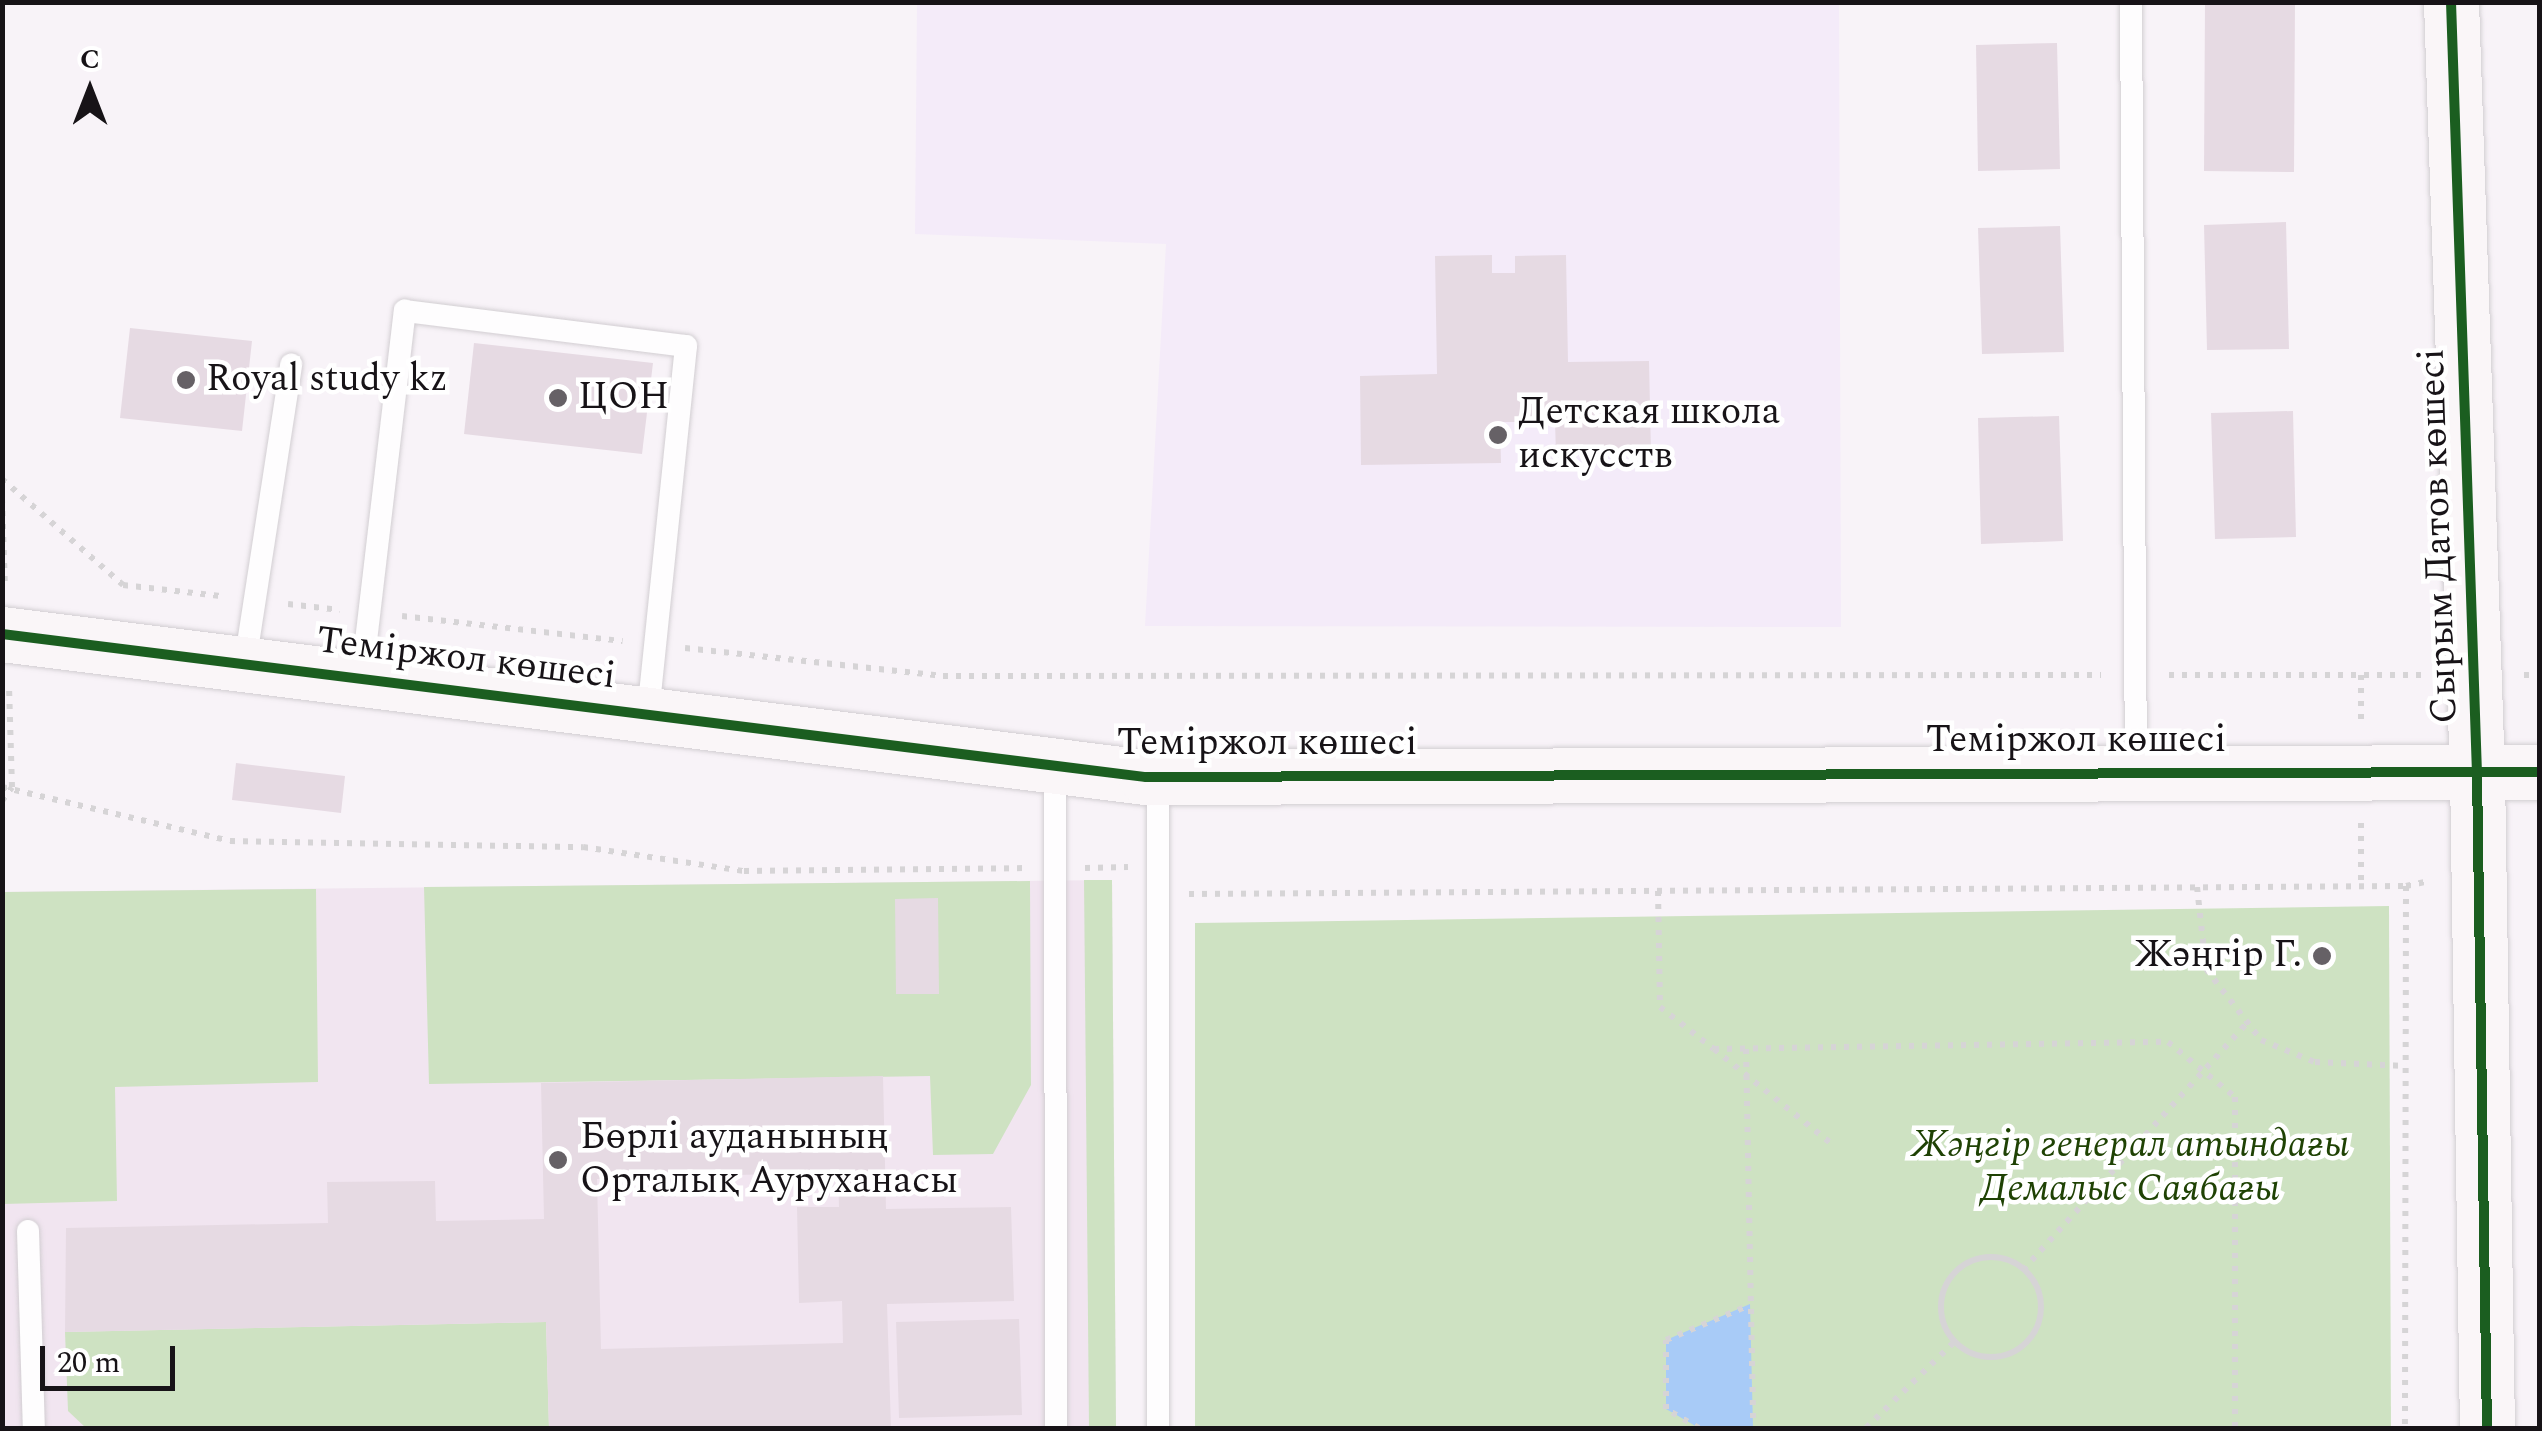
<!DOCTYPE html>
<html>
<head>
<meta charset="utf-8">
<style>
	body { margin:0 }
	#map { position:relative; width:2542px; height:1431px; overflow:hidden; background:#f8f3f8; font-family:Spectral,serif }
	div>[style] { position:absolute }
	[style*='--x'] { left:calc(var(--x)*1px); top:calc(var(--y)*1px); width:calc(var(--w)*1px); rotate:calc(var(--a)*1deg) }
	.built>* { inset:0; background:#f1e5f0 }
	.education>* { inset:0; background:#f4ebf9 }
	.green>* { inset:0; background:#cee2c2 }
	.water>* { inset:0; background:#a8cbf7 }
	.building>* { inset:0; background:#e6dae3 }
	.path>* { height:6px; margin-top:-3px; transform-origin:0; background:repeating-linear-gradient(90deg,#d6d4d6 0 5px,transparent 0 13px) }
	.path>.ring { margin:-3px; padding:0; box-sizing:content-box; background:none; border:6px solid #d6d4d6; border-radius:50% }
	.roads { filter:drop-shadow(0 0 2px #d2ced2) drop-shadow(0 0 2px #d2ced2) }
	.lane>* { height:22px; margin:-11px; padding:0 11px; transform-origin:11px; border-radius:11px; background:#fefdfe }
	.secondary>* { height:55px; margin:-27.5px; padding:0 27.5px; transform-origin:27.5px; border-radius:27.5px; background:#faf6f8 }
	.cycleway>* { height:10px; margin:-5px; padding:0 5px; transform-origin:5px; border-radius:5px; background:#1b5e20 }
	.dots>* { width:28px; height:28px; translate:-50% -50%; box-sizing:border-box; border:5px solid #fff; border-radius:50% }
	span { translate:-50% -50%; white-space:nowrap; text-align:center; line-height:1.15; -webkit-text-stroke:9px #fff; paint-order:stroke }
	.poi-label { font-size:38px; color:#171317 }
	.left { translate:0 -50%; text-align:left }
	.right { translate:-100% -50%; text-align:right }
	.street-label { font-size:38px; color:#171317 }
	.park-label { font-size:38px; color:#1f4204; font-style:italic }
	.frame { position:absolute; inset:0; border:5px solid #171317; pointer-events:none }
	.north { position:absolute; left:40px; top:40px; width:100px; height:100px; -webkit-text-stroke:8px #fff; paint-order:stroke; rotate:0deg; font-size:28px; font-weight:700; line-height:40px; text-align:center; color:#171317 }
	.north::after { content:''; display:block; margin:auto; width:35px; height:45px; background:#171317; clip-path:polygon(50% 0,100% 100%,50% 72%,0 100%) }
	.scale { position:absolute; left:40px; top:1346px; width:135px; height:45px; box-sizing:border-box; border:5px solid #171317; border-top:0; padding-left:12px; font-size:30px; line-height:35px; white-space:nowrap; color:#171317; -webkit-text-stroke:8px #fff; paint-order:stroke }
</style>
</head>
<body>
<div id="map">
	<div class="built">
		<i style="clip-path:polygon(1112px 880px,1116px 1428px,3px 1428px,2px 892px)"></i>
	</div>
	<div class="education">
		<i style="clip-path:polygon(917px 3px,1839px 3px,1841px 627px,1145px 626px,1166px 244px,915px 234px)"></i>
	</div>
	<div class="green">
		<i style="clip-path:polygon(1084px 880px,1112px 880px,1116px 1428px,1089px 1428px)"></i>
		<i style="clip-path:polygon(1030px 881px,1031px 1085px,993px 1154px,933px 1155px,930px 1076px,429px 1084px,424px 887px)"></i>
		<i style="clip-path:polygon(316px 889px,318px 1082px,115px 1087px,117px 1201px,3px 1204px,3px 892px)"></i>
		<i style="clip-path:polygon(2389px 906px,2391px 1428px,1195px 1428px,1195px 923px)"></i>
		<i style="clip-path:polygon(546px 1322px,549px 1428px,86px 1428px,68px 1411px,65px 1332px)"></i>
	</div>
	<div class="water">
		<i style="clip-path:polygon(1750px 1304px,1753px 1428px,1699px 1428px,1666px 1409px,1666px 1340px)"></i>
	</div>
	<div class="building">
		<i style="clip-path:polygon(2205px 3px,2295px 4px,2294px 172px,2204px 171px)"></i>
		<i style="clip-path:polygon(2057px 43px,2060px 169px,1978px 171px,1976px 45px)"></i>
		<i style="clip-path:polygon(2286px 222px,2289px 349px,2207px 350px,2204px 225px)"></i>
		<i style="clip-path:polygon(2060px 226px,2064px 352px,1982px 354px,1978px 228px)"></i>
		<i style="clip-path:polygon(1492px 255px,1492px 273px,1515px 273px,1515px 256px,1566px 255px,1568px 362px,1649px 361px,1651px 453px,1556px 454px,1555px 422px,1500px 422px,1501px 463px,1361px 465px,1360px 376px,1437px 374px,1435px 256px)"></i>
		<i style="clip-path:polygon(130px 328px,252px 341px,242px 431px,120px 418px)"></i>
		<i style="clip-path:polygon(474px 343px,653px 363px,642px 454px,464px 434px)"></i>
		<i style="clip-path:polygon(2293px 411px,2296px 537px,2215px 539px,2211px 413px)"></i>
		<i style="clip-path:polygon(2059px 416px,2063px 541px,1981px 544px,1978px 418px)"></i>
		<i style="clip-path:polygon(236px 763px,345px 776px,341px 813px,232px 800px)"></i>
		<i style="clip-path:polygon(938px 898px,939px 994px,896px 994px,895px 899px)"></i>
		<i style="clip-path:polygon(evenodd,883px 1076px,886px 1209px,1011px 1207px,1014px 1301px,887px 1304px,891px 1428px,549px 1428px,546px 1322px,65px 1332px,66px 1228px,328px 1223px,327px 1182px,435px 1181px,436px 1221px,544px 1219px,541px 1083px,883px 1076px,838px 1172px,839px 1207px,797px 1207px,799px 1303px,842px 1301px,843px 1343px,601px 1349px,597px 1179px,838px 1172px)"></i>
		<i style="clip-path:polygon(1019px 1319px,1022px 1415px,899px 1418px,896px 1322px)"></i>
	</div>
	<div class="path">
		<i style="--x:2;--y:479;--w:161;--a:41.2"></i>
		<i style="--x:123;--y:585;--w:98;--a:6.5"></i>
		<i style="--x:2;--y:498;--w:89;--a:88.1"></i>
		<i style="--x:288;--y:604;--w:52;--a:6.6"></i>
		<i style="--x:402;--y:616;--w:222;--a:6.5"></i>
		<i style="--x:685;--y:648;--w:260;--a:6.2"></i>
		<i style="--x:943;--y:676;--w:1158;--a:-0.05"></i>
		<i style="--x:2169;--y:675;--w:257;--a:0"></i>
		<i style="--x:2361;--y:675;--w:50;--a:90"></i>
		<i style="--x:2524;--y:675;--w:16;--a:0"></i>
		<i style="--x:2;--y:787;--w:234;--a:13.3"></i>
		<i style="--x:230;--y:841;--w:353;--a:1"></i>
		<i style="--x:583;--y:847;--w:163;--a:8.5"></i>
		<i style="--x:744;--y:871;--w:279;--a:-0.6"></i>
		<i style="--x:2;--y:801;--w:17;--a:-54"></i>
		<i style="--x:12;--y:787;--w:103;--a:-91.7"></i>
		<i style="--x:2361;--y:823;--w:64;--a:90"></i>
		<i style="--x:1085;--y:868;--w:43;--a:-1.3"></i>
		<i style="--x:2406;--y:886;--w:24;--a:-12"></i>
		<i style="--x:2197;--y:887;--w:82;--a:83.7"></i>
		<i style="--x:2206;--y:969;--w:90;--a:52.2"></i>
		<i style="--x:2261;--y:1040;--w:58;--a:22.2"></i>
		<i style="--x:2315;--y:1062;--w:91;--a:2.5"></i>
		<i style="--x:1658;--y:891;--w:116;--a:89"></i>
		<i style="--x:1660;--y:1007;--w:68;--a:37.9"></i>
		<i style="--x:1714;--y:1049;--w:454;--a:-0.9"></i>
		<i style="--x:2168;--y:1042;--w:87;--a:39.4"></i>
		<i style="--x:2235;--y:1097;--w:331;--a:90"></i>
		<i style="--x:1189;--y:894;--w:1217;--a:-0.38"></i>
		<i style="--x:2406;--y:886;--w:542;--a:90.11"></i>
		<i style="--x:1714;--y:1049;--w:154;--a:38.9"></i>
		<i style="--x:1746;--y:1049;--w:379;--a:88.9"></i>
		<i class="ring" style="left:1941px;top:1257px;width:94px;height:94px"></i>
		<i style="--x:2023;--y:1270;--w:331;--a:-47.8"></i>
		<i style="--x:1699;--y:1428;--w:38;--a:-150"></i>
		<i style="--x:1666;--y:1409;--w:69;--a:-90"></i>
		<i style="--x:1666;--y:1340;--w:91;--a:-22.6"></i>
		<i style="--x:1866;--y:1428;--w:123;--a:-44.3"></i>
	</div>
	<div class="roads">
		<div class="lane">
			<i style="--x:2131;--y:2;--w:767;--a:89.63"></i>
			<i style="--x:245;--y:663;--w:302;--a:-81.2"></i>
			<i style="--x:362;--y:675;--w:367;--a:-83.3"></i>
			<i style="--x:405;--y:311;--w:283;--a:7.1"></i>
			<i style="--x:686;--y:346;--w:368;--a:95.9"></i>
			<i style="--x:1055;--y:769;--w:659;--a:89.91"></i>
			<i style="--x:1158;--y:777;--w:651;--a:90"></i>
			<i style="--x:28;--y:1231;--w:197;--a:88.3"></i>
		</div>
		<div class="secondary">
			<i style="--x:2451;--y:2;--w:770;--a:88.07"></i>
			<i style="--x:2477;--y:772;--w:656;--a:89.13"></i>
			<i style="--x:2;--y:634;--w:1153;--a:7.13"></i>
			<i style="--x:1146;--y:777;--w:1394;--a:-0.21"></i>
		</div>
	</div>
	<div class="cycleway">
		<i style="--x:2451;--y:2;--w:770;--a:88.07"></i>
		<i style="--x:2477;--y:772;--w:656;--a:89.13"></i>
		<i style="--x:2;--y:634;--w:1153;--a:7.13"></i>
		<i style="--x:1146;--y:777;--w:1394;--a:-0.21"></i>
	</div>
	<div class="dots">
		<i style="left:186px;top:380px;background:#666166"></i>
		<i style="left:558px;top:398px;background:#666166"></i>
		<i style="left:1498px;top:435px;background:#666166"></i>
		<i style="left:2322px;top:956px;background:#666166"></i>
		<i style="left:558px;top:1160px;background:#666166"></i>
	</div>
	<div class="poi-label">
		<span class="left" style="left:206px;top:380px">Royal study kz</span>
		<span class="left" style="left:578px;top:398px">ЦОН</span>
		<span class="left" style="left:1518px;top:435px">Детская школа<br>искусств</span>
		<span class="right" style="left:2302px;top:956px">Жәңгір Г.</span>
		<span class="left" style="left:580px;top:1160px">Бөрлі ауданының<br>Орталық Ауруханасы</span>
	</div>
	<div class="street-label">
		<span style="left:2439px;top:536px;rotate:-92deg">Сырым Датов көшесі</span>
		<span style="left:466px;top:659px;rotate:7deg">Теміржол көшесі</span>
		<span style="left:2076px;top:741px">Теміржол көшесі</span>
		<span style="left:1267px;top:744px">Теміржол көшесі</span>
	</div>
	<div class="park-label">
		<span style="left:2130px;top:1168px">Жәңгір генерал атындағы<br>Демалыс Саябағы</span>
	</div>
	<div class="frame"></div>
	<div class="north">С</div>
	<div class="scale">20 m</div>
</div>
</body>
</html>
